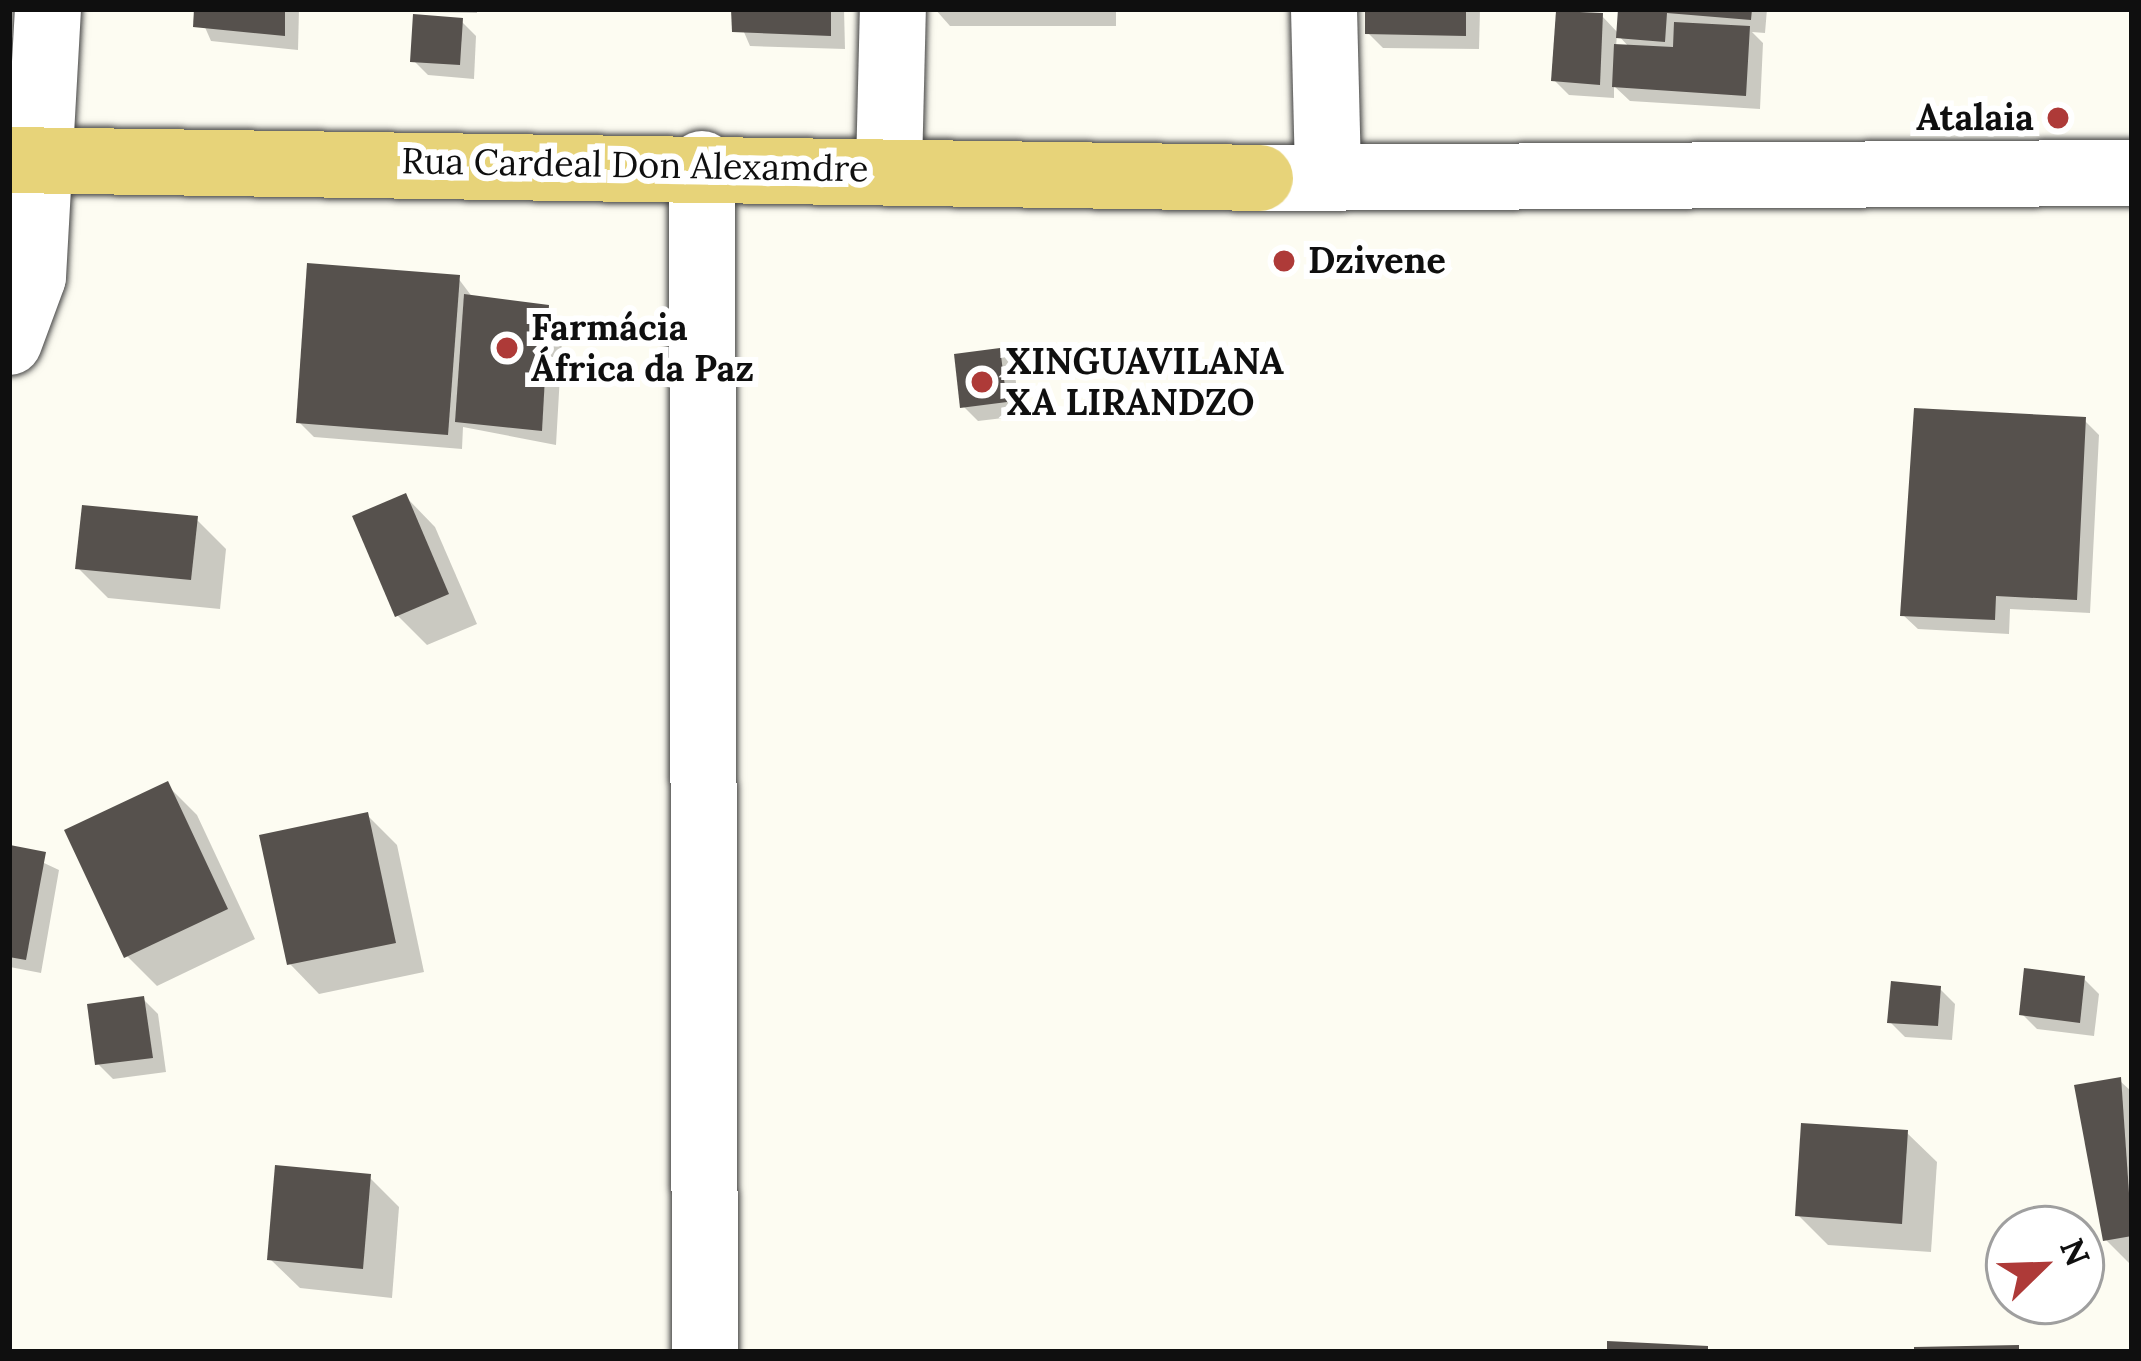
<!DOCTYPE html>
<html>
<head>
<meta charset="utf-8">
<style>
	body { margin:0 }
	#map { position:relative; width:2141px; height:1361px; overflow:hidden; background:#fdfcf2; font-family:Lora,serif }
	div>[style] { position:absolute }
	[style*='--x'] { left:calc(var(--x)*1px); top:calc(var(--y)*1px); width:calc(var(--w)*1px); rotate:calc(var(--a)*1deg) }
	.shadow>* { inset:0; background:#0003 }
	.building>* { inset:0; background:#56514d }
	.roads { filter:drop-shadow(0 0 3px #424242) drop-shadow(0 0 3px #424242) }
	.minor>* { height:66px; margin:-33px; padding:0 33px; transform-origin:33px; border-radius:33px; background:#fff }
	.major>* { height:66px; margin:-33px; padding:0 33px; transform-origin:33px; border-radius:33px; background:#e7d379 }
	.dots>* { width:33px; height:33px; translate:-50% -50%; box-sizing:border-box; border:6px solid #fff; border-radius:50% }
	span { translate:-50% -50%; white-space:nowrap; text-align:center; line-height:1.15; -webkit-text-stroke:12px #fff; paint-order:stroke }
	.poi-label { font-size:36px; color:#0f0f0f; font-weight:700 }
	.right { translate:-100% -50%; text-align:right }
	.left { translate:0 -50%; text-align:left }
	.street-label { font-size:36px; color:#0f0f0f }
	.frame { position:absolute; inset:0; border:12px solid #0f0f0f; pointer-events:none }
	.north { position:absolute; left:1985px; top:1205px; width:120px; height:120px; box-sizing:border-box; background:#fff; border:3px solid #9f9f9f; border-radius:50%; rotate:67deg; font-size:33px; font-weight:700; line-height:48px; text-align:center; color:#0f0f0f }
	.north::after { content:''; display:block; margin:auto; width:42px; height:54px; background:#ae3a38; clip-path:polygon(50% 0,100% 100%,50% 72%,0 100%) }
</style>
</head>
<body>
<div id="map">
	<div class="shadow">
		<i style="clip-path:polygon(197px 9px,299px 9px,298px 50px,211px 41px)"></i>
		<i style="clip-path:polygon(345px 9px,477px 9px,477px 13px,346px 10px)"></i>
		<i style="clip-path:polygon(734px 9px,844px 9px,845px 49px,750px 46px)"></i>
		<i style="clip-path:polygon(935px 9px,1116px 9px,1116px 26px,950px 26px)"></i>
		<i style="clip-path:polygon(1368px 9px,1480px 9px,1479px 49px,1383px 48px,1368px 33px)"></i>
		<i style="clip-path:polygon(evenodd,1621px 9px,1767px 9px,1765px 33px,1752px 32px,1763px 43px,1760px 109px,1630px 101px,1614px 86px,1614px 98px,1569px 95px,1554px 80px,1602px 16px,1619px 34px,1621px 9px,1617px 34px,1630px 48px,1616px 47px,1617px 34px)"></i>
		<i style="clip-path:polygon(461px 21px,476px 36px,474px 79px,428px 75px,413px 60px)"></i>
		<i style="clip-path:polygon(9px 34px,18px 43px,19px 70px,9px 70px)"></i>
		<i style="clip-path:polygon(458px 278px,473px 298px,548px 308px,563px 323px,556px 445px,463px 427px,462px 449px,314px 437px,299px 422px)"></i>
		<i style="clip-path:polygon(999px 351px,1014px 366px,1020px 416px,978px 421px,963px 406px)"></i>
		<i style="clip-path:polygon(2084px 420px,2099px 435px,2090px 613px,2010px 609px,2009px 634px,1918px 629px,1903px 615px)"></i>
		<i style="clip-path:polygon(406px 497px,435px 527px,477px 624px,427px 645px,397px 615px)"></i>
		<i style="clip-path:polygon(196px 519px,226px 549px,220px 609px,108px 598px,78px 568px)"></i>
		<i style="clip-path:polygon(167px 785px,197px 815px,255px 939px,157px 986px,127px 956px)"></i>
		<i style="clip-path:polygon(367px 815px,397px 845px,424px 972px,319px 994px,290px 964px)"></i>
		<i style="clip-path:polygon(12px 848px,59px 870px,41px 973px,10px 967px,9px 976px)"></i>
		<i style="clip-path:polygon(2084px 979px,2099px 994px,2094px 1036px,2037px 1029px,2022px 1014px)"></i>
		<i style="clip-path:polygon(1940px 989px,1955px 1004px,1952px 1040px,1905px 1037px,1890px 1022px)"></i>
		<i style="clip-path:polygon(143px 999px,158px 1014px,166px 1072px,113px 1079px,98px 1064px)"></i>
		<i style="clip-path:polygon(2120px 1081px,2132px 1092px,2132px 1266px,2106px 1240px)"></i>
		<i style="clip-path:polygon(1907px 1133px,1937px 1162px,1931px 1252px,1828px 1245px,1798px 1215px)"></i>
		<i style="clip-path:polygon(369px 1177px,399px 1207px,392px 1298px,300px 1288px,270px 1259px)"></i>
	</div>
	<div class="building">
		<i style="clip-path:polygon(194px 9px,285px 9px,285px 36px,193px 27px)"></i>
		<i style="clip-path:polygon(731px 9px,831px 9px,831px 36px,732px 32px)"></i>
		<i style="clip-path:polygon(1365px 9px,1466px 9px,1466px 36px,1365px 34px)"></i>
		<i style="clip-path:polygon(1618px 9px,1752px 9px,1751px 20px,1667px 13px,1665px 42px,1616px 38px)"></i>
		<i style="clip-path:polygon(1556px 11px,1603px 13px,1600px 85px,1551px 81px)"></i>
		<i style="clip-path:polygon(413px 14px,463px 18px,460px 65px,410px 62px)"></i>
		<i style="clip-path:polygon(1674px 22px,1750px 26px,1746px 96px,1612px 87px,1614px 44px,1673px 47px)"></i>
		<i style="clip-path:polygon(307px 263px,460px 275px,448px 435px,296px 423px)"></i>
		<i style="clip-path:polygon(464px 294px,549px 305px,542px 431px,455px 422px)"></i>
		<i style="clip-path:polygon(1000px 348px,1007px 402px,960px 408px,954px 354px)"></i>
		<i style="clip-path:polygon(1914px 408px,2086px 417px,2077px 600px,1996px 596px,1995px 620px,1900px 616px)"></i>
		<i style="clip-path:polygon(406px 493px,449px 594px,395px 617px,352px 516px)"></i>
		<i style="clip-path:polygon(82px 505px,198px 516px,191px 580px,75px 569px)"></i>
		<i style="clip-path:polygon(168px 781px,228px 909px,124px 958px,64px 830px)"></i>
		<i style="clip-path:polygon(368px 812px,396px 943px,287px 965px,259px 835px)"></i>
		<i style="clip-path:polygon(10px 845px,46px 852px,26px 960px,9px 957px)"></i>
		<i style="clip-path:polygon(2024px 968px,2085px 976px,2080px 1023px,2019px 1015px)"></i>
		<i style="clip-path:polygon(1891px 981px,1941px 986px,1938px 1026px,1887px 1023px)"></i>
		<i style="clip-path:polygon(144px 996px,153px 1058px,95px 1065px,87px 1004px)"></i>
		<i style="clip-path:polygon(2121px 1077px,2132px 1236px,2103px 1241px,2074px 1085px)"></i>
		<i style="clip-path:polygon(1801px 1123px,1908px 1130px,1902px 1224px,1795px 1216px)"></i>
		<i style="clip-path:polygon(275px 1165px,371px 1174px,363px 1269px,267px 1260px)"></i>
		<i style="clip-path:polygon(1607px 1341px,1708px 1346px,1708px 1352px,1607px 1352px)"></i>
		<i style="clip-path:polygon(2019px 1345px,2019px 1352px,1914px 1352px,1914px 1347px)"></i>
	</div>
	<div class="roads">
		<div class="minor">
			<i style="--x:1324;--y:9;--w:165;--a:88.6"></i>
			<i style="--x:702;--y:164;--w:1188;--a:89.86"></i>
			<i style="--x:889;--y:168;--w:159;--a:-88.6"></i>
			<i style="--x:1260;--y:178;--w:872;--a:-0.33"></i>
			<i style="--x:9;--y:342;--w:69;--a:-69.7"></i>
			<i style="--x:33;--y:277;--w:268;--a:-86.8"></i>
		</div>
		<div class="major">
			<i style="--x:9;--y:160;--w:1251;--a:0.82"></i>
		</div>
	</div>
	<div class="dots">
		<i style="left:2058px;top:118px;background:#ae3a38"></i>
		<i style="left:1284px;top:261px;background:#ae3a38"></i>
		<i style="left:507px;top:348px;background:#ae3a38"></i>
		<i style="left:982px;top:382px;background:#ae3a38"></i>
	</div>
	<div class="poi-label">
		<span class="right" style="left:2034px;top:118px">Atalaia</span>
		<span class="left" style="left:1308px;top:261px">Dzivene</span>
		<span class="left" style="left:531px;top:348px">Farmácia<br>África da Paz</span>
		<span class="left" style="left:1006px;top:382px">XINGUAVILANA<br>XA LIRANDZO</span>
	</div>
	<div class="street-label">
		<span style="left:635px;top:165px;rotate:1deg">Rua Cardeal Don Alexamdre</span>
	</div>
	<div class="frame"></div>
	<div class="north">N</div>
</div>
</body>
</html>
